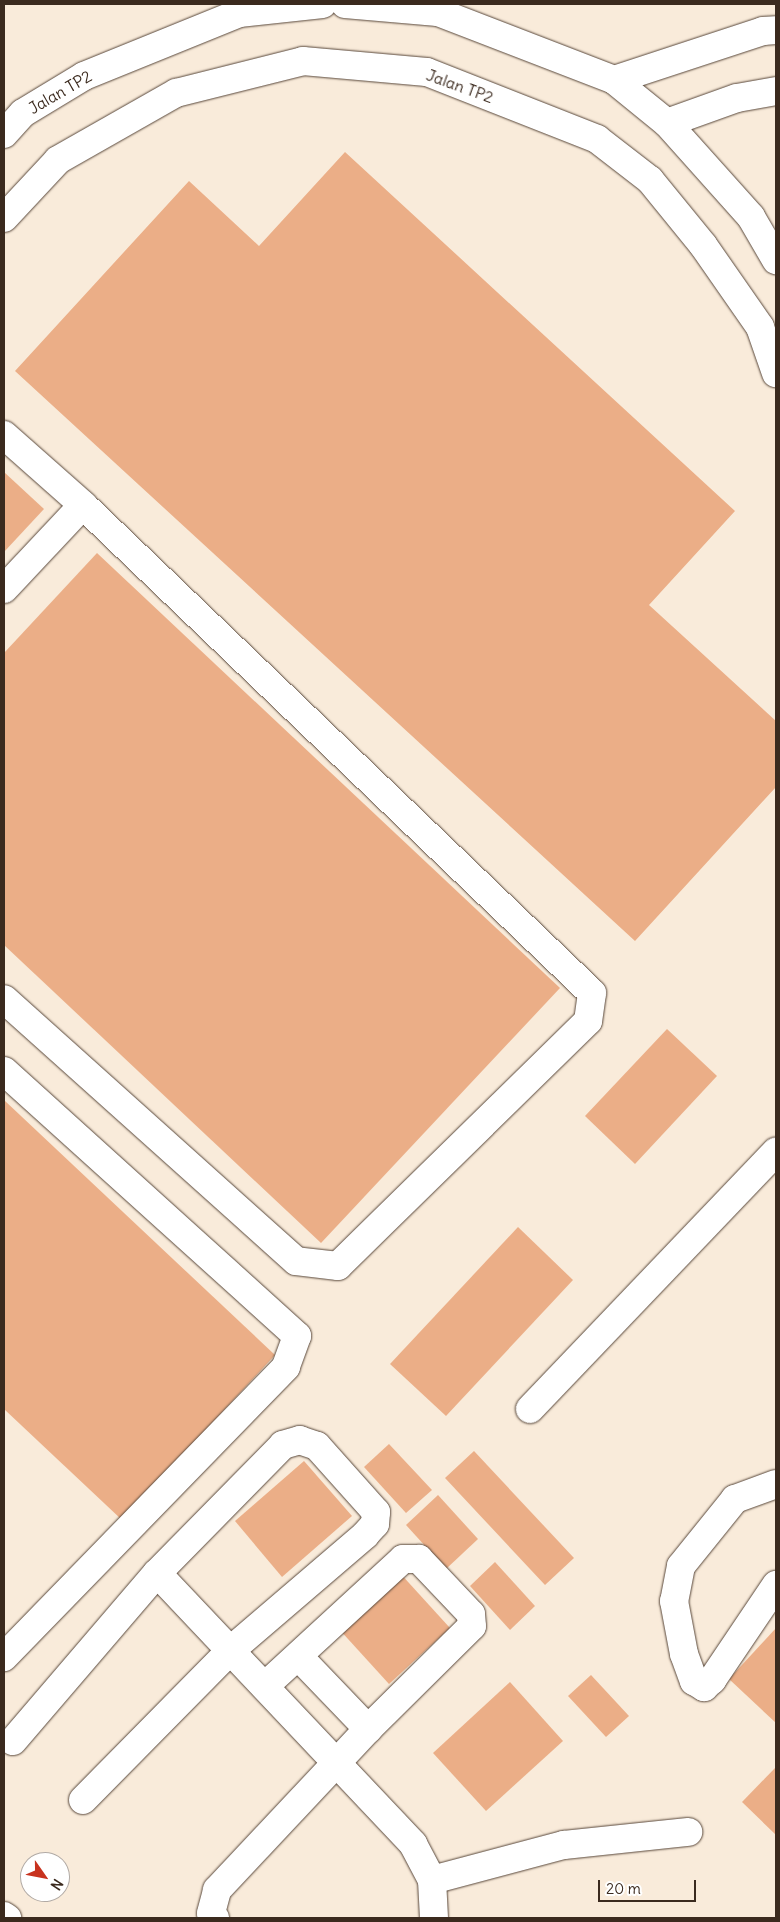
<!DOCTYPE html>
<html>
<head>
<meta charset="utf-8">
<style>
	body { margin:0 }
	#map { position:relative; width:780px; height:1922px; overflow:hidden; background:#f9ebda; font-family:Delius,sans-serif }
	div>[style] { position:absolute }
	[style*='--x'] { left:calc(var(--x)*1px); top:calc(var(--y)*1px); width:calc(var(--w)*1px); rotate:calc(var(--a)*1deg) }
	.building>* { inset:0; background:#ebae87 }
	.roads { filter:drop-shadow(0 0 1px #58473a) drop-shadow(0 0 1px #58473a) }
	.minor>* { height:28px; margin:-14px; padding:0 14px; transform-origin:14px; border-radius:14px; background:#fff }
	span { translate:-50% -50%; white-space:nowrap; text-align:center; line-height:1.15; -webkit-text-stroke:4.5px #fff; paint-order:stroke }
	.street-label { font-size:16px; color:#3b2a1e }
	.frame { position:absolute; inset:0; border:5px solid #3b2a1e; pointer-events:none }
	.north { position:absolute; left:20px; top:1852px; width:50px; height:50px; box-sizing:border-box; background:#fff; border:1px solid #b1aaa5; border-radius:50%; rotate:123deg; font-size:14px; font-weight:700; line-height:20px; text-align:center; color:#3b2a1e }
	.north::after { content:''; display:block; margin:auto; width:18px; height:22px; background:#c8321e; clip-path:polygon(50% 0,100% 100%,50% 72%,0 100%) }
	.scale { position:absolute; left:598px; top:1880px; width:98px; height:22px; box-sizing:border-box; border:2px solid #3b2a1e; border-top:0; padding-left:6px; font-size:15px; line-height:18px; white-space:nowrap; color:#3b2a1e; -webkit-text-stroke:4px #fff; paint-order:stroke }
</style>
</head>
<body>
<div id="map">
	<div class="building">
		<i style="clip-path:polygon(345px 152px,735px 511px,649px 605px,776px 721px,776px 787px,635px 941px,15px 371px,189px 181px,259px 246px)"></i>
		<i style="clip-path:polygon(4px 472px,44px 509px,4px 552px)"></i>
		<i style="clip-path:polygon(97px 553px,560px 988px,321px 1243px,4px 945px,4px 653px)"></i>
		<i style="clip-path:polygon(667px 1029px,717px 1076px,635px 1164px,585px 1116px)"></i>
		<i style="clip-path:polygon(4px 1100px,275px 1355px,122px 1520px,4px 1409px)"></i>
		<i style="clip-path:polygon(518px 1227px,573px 1280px,446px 1416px,390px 1364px)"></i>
		<i style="clip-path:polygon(389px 1444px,432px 1490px,406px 1513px,364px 1467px)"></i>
		<i style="clip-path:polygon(474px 1451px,574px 1558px,545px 1585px,445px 1478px)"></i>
		<i style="clip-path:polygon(304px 1461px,352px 1516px,282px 1577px,235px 1521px)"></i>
		<i style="clip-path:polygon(438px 1495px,478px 1539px,446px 1569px,406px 1525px)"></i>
		<i style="clip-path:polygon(495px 1562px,535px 1606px,510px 1630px,470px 1586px)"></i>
		<i style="clip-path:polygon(399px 1572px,450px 1628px,389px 1684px,338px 1628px)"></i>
		<i style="clip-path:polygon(776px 1628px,776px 1723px,729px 1679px)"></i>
		<i style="clip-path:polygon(591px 1675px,629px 1716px,606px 1737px,568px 1696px)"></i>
		<i style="clip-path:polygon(510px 1682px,563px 1741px,486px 1811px,433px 1753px)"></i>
		<i style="clip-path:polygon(776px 1767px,776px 1835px,742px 1802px)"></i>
	</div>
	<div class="roads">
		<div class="minor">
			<i style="--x:345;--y:4;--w:93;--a:4.9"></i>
			<i style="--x:438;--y:12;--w:189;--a:21.1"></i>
			<i style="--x:614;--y:80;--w:68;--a:39.1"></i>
			<i style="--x:667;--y:123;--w:126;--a:48.2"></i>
			<i style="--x:751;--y:217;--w:50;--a:59.8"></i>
			<i style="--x:614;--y:80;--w:157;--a:-18.2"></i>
			<i style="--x:763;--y:31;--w:13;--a:-4"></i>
			<i style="--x:667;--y:123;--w:74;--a:-19.7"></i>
			<i style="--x:737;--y:98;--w:40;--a:-10"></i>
			<i style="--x:4;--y:134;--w:28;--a:-48"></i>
			<i style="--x:23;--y:113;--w:71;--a:-31.2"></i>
			<i style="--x:84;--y:76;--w:167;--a:-22.1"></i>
			<i style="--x:239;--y:13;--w:84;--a:-6.1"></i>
			<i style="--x:4;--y:218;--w:79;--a:-47"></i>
			<i style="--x:58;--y:160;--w:136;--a:-29.6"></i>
			<i style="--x:176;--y:93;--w:131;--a:-14.1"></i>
			<i style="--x:303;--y:61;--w:124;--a:5.1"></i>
			<i style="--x:427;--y:72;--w:183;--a:21.5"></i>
			<i style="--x:597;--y:139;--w:67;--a:37.7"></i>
			<i style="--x:650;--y:180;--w:84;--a:50.8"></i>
			<i style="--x:703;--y:245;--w:100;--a:55.2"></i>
			<i style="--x:760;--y:327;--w:49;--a:70.8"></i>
			<i style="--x:4;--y:435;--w:106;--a:41.5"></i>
			<i style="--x:83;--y:505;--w:705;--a:43.79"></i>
			<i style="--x:592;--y:993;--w:28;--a:98"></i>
			<i style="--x:588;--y:1021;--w:350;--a:135.6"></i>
			<i style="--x:338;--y:1266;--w:42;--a:-173.2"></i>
			<i style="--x:296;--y:1261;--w:392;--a:-138.1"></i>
			<i style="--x:4;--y:589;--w:115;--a:-46.8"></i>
			<i style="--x:4;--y:1071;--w:395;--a:42.1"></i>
			<i style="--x:297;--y:1336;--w:33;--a:110"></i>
			<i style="--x:286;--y:1367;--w:405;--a:134.2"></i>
			<i style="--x:530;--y:1409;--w:356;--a:-46.3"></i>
			<i style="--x:776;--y:1484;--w:44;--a:159.9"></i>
			<i style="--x:735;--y:1499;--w:86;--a:128.9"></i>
			<i style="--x:681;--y:1566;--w:36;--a:101"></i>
			<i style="--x:674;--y:1601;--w:54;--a:79.3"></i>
			<i style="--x:684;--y:1654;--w:29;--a:70"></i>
			<i style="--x:694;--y:1681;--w:12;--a:31"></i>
			<i style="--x:704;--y:1687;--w:11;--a:-41"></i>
			<i style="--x:712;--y:1680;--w:115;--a:-56"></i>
			<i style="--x:299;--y:1657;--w:100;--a:46.2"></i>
			<i style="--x:13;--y:1741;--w:221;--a:-49.4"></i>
			<i style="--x:157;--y:1573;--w:373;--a:46.6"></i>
			<i style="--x:413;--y:1844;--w:41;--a:62.2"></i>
			<i style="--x:432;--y:1880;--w:38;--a:87"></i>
			<i style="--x:83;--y:1800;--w:211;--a:-45.4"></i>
			<i style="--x:231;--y:1650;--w:177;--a:-40.6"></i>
			<i style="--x:365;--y:1535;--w:15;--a:-48"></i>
			<i style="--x:375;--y:1524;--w:12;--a:-85"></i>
			<i style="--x:376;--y:1512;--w:89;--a:-131.8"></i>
			<i style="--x:317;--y:1446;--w:18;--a:-161"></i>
			<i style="--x:300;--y:1440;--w:18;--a:164"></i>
			<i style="--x:283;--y:1445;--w:180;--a:134.5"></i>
			<i style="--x:432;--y:1880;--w:137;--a:-14.9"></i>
			<i style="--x:564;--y:1845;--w:125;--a:-6"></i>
			<i style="--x:4;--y:1916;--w:4;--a:34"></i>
			<i style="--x:215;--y:1918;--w:6;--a:-129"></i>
			<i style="--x:211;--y:1913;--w:24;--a:-75"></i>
			<i style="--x:217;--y:1890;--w:221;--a:-46.8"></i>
			<i style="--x:368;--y:1729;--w:146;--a:-44.7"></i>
			<i style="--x:472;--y:1626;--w:12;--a:-95"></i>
			<i style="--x:471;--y:1614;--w:76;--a:-133.4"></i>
			<i style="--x:419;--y:1559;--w:16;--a:180"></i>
			<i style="--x:403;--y:1559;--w:188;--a:137.4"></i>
		</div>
	</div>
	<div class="street-label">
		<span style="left:460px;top:86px;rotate:20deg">Jalan TP2</span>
		<span style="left:60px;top:92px;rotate:-30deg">Jalan TP2</span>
	</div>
	<div class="frame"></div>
	<div class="north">N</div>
	<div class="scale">20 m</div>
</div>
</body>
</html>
